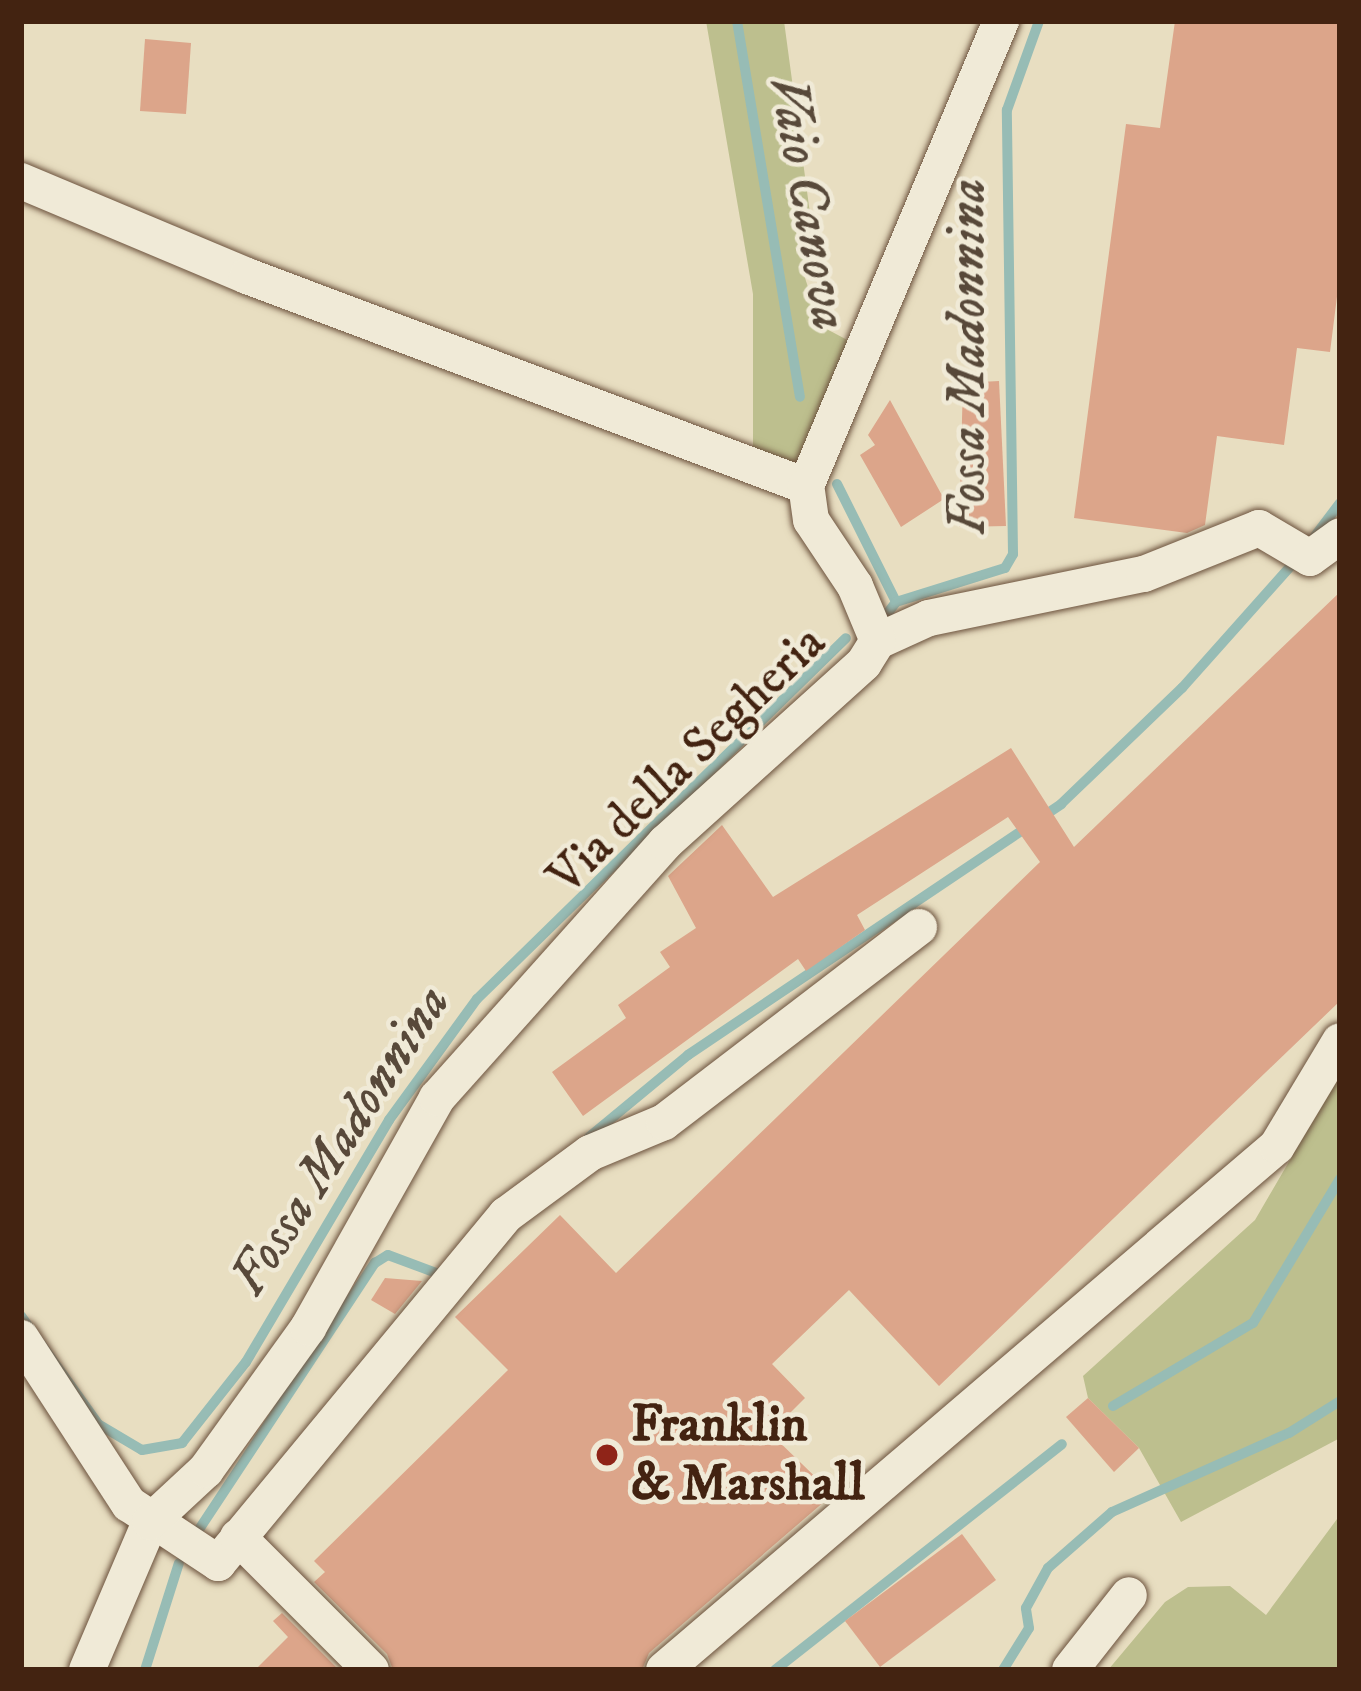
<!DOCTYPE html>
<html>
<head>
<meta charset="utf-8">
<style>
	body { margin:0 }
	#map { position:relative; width:1361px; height:1691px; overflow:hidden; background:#e8dec1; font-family:"IM FELL DW Pica",serif }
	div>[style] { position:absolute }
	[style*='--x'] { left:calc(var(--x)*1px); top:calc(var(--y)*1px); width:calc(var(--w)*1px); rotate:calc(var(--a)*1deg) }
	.green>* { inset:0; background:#bdbf8e }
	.stream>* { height:10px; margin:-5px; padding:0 5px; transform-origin:5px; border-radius:5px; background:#97bcb5 }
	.building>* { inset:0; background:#dca58a }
	.roads { filter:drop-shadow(0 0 3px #6c523d) drop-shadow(0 0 3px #6c523d) }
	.minor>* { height:36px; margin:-18px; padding:0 18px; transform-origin:18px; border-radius:18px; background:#f0ead7 }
	.dots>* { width:33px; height:33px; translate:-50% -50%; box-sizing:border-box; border:6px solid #f0ead7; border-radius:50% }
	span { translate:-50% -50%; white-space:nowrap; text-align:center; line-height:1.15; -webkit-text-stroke:9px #f0ead7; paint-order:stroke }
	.street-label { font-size:51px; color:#432311 }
	.poi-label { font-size:51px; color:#432311; font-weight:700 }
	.left { translate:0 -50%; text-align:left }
	.water-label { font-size:54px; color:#58493a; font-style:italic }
	.frame { position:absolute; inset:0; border:24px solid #432311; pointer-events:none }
</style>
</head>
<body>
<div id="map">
	<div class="green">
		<i style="clip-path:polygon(706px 21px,784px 21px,814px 243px,804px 275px,821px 326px,866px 350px,813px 480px,753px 448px,753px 294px)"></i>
		<i style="clip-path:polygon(1340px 1074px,1340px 1438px,1181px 1522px,1139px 1448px,1088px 1398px,1083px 1376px,1255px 1220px)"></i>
		<i style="clip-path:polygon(1340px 1515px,1340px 1670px,1108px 1670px,1165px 1602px,1188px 1587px,1230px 1586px,1266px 1615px)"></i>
	</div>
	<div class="stream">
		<i style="--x:737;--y:21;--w:381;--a:80.5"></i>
		<i style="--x:837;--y:484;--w:132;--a:63.4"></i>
		<i style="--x:1315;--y:536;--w:41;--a:-52.9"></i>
		<i style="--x:887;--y:614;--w:15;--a:-53"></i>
		<i style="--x:896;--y:602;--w:114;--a:-17.3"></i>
		<i style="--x:1005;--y:568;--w:16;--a:-60"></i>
		<i style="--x:1013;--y:554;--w:444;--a:-90.8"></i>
		<i style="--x:1007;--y:110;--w:95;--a:-70.2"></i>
		<i style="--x:589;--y:1137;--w:129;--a:-39.6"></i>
		<i style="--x:688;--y:1055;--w:450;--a:-33.9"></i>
		<i style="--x:1061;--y:804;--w:168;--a:-43.8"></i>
		<i style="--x:1182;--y:688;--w:171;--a:-48.3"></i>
		<i style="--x:21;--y:1316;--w:133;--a:54.5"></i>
		<i style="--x:98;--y:1424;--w:51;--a:30.6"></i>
		<i style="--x:142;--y:1450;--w:41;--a:-9.9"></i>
		<i style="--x:182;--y:1443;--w:103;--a:-51.7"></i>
		<i style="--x:246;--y:1362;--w:281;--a:-59.4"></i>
		<i style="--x:389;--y:1120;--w:150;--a:-54"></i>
		<i style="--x:477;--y:999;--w:516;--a:-44.37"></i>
		<i style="--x:1113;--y:1406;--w:163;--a:-30.7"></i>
		<i style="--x:1253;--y:1323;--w:168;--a:-58.9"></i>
		<i style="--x:200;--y:1528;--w:318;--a:-56.6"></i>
		<i style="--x:375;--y:1263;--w:15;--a:-32"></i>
		<i style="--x:388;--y:1255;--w:54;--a:20.4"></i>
		<i style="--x:439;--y:1274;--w:11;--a:-41"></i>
		<i style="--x:145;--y:1670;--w:112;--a:-72.4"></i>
		<i style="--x:775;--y:1670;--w:365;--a:-38.2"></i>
		<i style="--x:1003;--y:1670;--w:49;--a:-58.2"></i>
		<i style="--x:1029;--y:1628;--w:20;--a:-99"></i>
		<i style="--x:1026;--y:1608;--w:46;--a:-61.2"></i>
		<i style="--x:1048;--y:1568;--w:85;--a:-41.2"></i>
		<i style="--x:1112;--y:1512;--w:194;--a:-24.1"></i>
		<i style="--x:1289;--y:1433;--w:60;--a:-32.1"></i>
	</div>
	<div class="building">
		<i style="clip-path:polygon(1175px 21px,1340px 21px,1340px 273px,1330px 352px,1297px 348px,1284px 445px,1217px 436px,1205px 525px,1187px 533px,1074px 518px,1126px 124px,1160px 128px)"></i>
		<i style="clip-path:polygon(145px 39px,191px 43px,186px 114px,140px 111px)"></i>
		<i style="clip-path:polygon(999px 381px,1006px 526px,959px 527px,963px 383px)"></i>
		<i style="clip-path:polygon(890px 400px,944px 499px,901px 527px,860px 455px,875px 445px,868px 435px)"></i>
		<i style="clip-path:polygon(1340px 592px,1340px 1001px,939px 1386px,849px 1290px,772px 1364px,805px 1398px,770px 1433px,833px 1494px,649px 1653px,642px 1670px,393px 1670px,387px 1654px,314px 1582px,325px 1572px,314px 1561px,508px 1370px,455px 1317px,560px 1215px,616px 1273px,1040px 862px,1008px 817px,857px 915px,865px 930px,806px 971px,798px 959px,583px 1116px,552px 1072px,626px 1018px,618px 1005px,670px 967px,660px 952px,696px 928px,668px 876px,722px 825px,773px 897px,1011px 748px,1074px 847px)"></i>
		<i style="clip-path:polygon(385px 1278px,422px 1281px,395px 1314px,371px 1300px)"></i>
		<i style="clip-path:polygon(1088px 1398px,1139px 1448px,1114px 1472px,1066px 1417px)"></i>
		<i style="clip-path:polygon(962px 1534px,996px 1580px,880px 1667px,845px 1621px)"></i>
		<i style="clip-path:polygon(282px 1613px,339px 1670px,255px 1670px,288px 1637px,273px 1621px)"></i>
	</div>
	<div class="roads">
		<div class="minor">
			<i style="--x:21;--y:181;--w:245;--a:22.8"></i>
			<i style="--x:247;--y:276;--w:597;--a:20.59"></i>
			<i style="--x:806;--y:486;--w:504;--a:-67.25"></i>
			<i style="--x:878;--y:641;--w:56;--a:-24.3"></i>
			<i style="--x:929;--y:618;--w:219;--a:-11.6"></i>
			<i style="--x:1144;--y:574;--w:124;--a:-21.8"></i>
			<i style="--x:1259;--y:528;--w:59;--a:30.5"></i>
			<i style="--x:1310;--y:558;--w:37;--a:-36"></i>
			<i style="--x:21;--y:1338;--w:198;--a:57"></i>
			<i style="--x:129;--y:1504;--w:107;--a:33.5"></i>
			<i style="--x:218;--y:1563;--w:452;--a:-50.4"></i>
			<i style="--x:506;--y:1215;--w:104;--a:-36.4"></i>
			<i style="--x:590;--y:1153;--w:80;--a:-22.7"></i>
			<i style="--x:664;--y:1122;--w:321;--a:-37.4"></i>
			<i style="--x:238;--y:1537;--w:188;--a:45"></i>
			<i style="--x:87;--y:1670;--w:161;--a:-66.9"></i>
			<i style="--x:150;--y:1522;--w:76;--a:-42.9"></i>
			<i style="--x:206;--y:1470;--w:175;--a:-54.3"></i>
			<i style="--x:308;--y:1328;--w:264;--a:-60.7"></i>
			<i style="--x:437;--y:1098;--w:342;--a:-48.2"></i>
			<i style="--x:665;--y:843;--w:268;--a:-42.1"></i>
			<i style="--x:864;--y:663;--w:26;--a:-58"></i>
			<i style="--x:878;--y:641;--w:60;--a:-112.7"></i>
			<i style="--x:855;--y:586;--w:79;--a:-123.7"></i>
			<i style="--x:811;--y:520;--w:34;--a:-98"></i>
			<i style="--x:664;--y:1670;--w:806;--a:-40.52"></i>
			<i style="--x:1277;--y:1146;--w:122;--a:-59"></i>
			<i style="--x:1070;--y:1670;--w:95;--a:-51.8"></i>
		</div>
	</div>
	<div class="dots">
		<i style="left:607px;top:1455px;background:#8f2418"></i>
	</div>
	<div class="street-label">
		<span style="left:687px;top:760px;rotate:-44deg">Via della Segheria</span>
	</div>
	<div class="poi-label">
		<span class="left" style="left:631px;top:1455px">Franklin<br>&amp; Marshall</span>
	</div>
	<div class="water-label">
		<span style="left:807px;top:203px;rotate:80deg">Vaio Canova</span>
		<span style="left:969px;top:357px;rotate:-90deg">Fossa Madonnina</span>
		<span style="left:341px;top:1141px;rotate:-57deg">Fossa Madonnina</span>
	</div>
	<div class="frame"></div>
</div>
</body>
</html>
